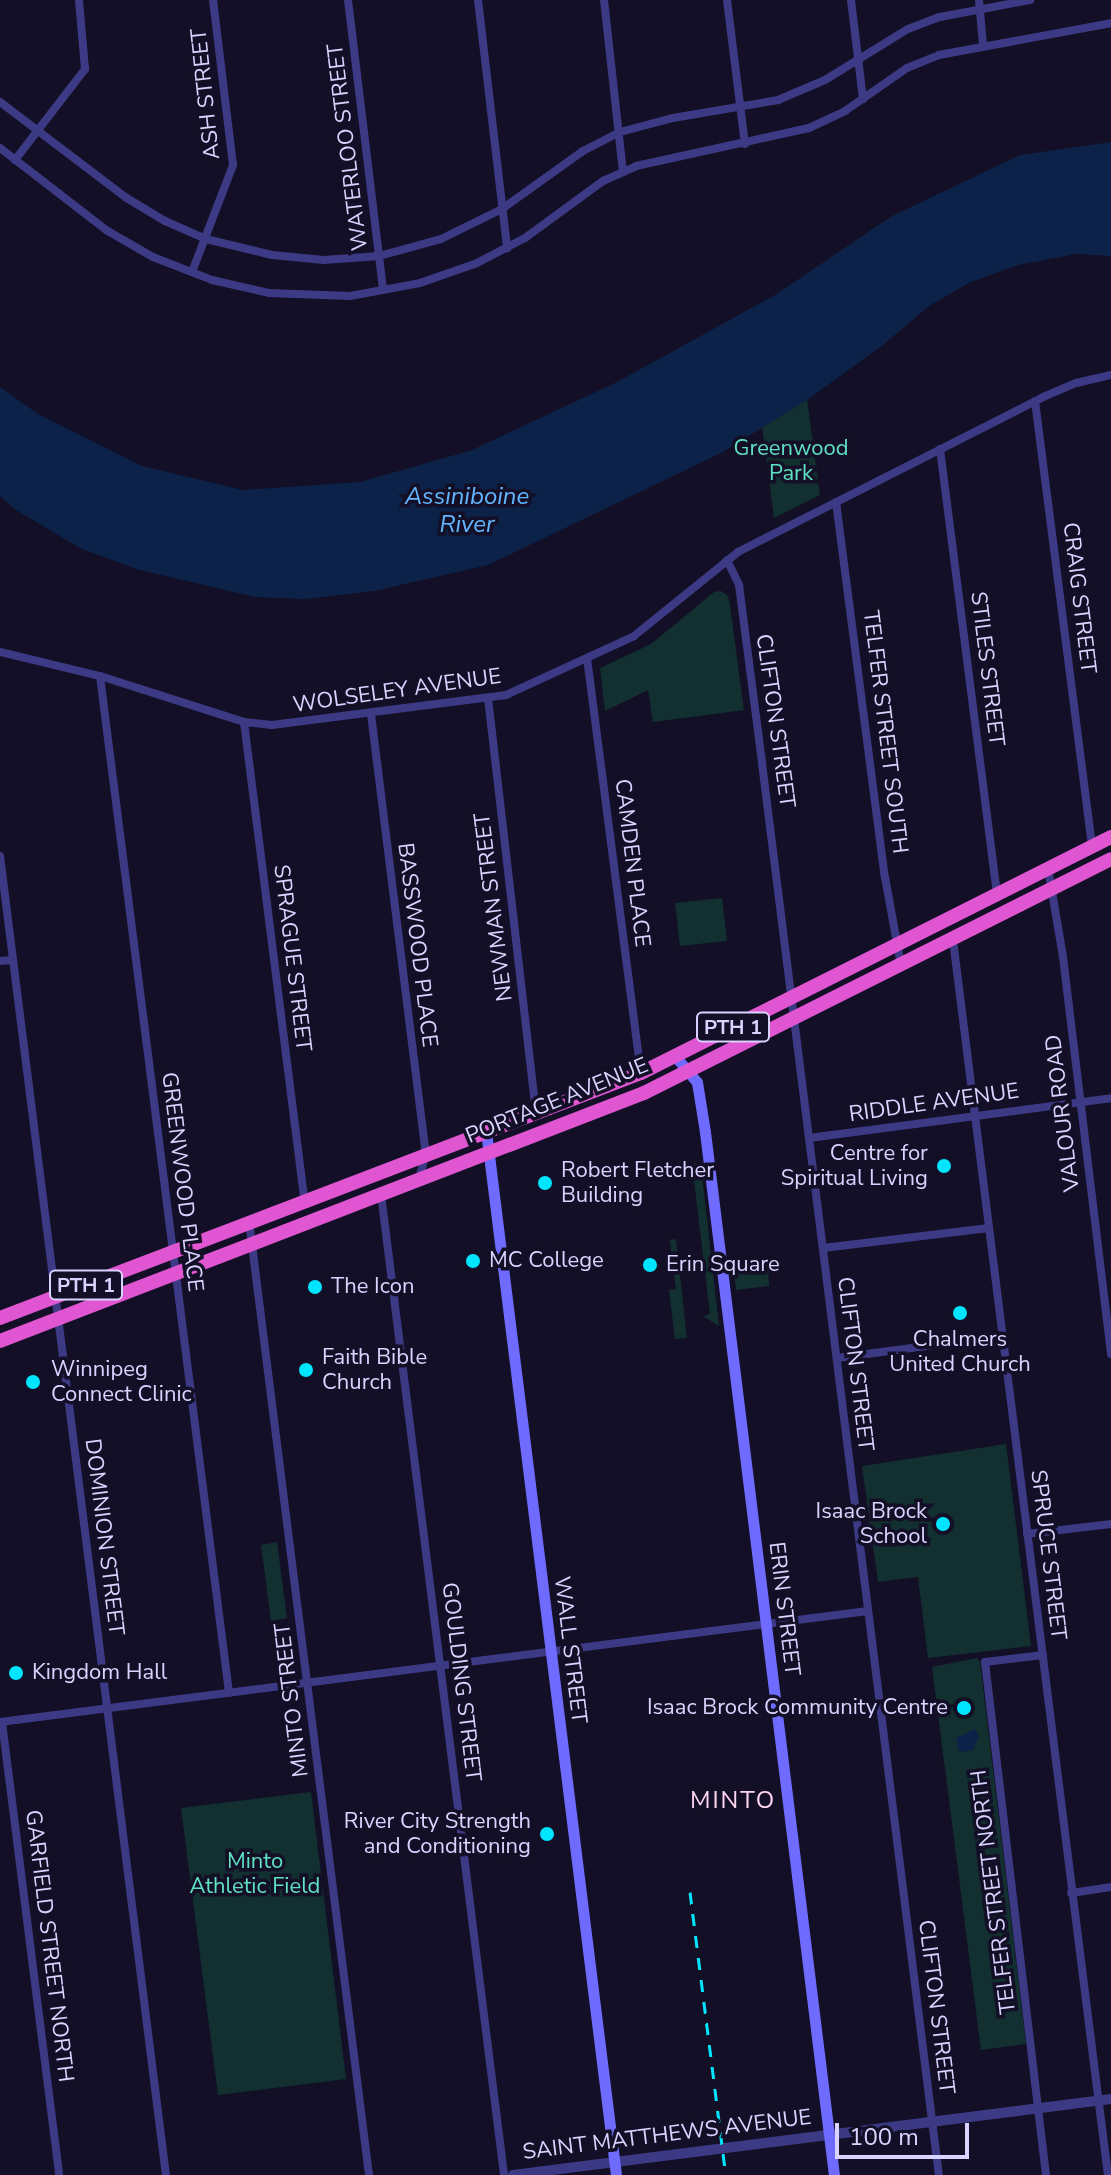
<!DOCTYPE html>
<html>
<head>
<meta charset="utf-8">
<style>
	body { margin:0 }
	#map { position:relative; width:1111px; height:2175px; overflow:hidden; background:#130f26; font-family:"Nunito Sans",sans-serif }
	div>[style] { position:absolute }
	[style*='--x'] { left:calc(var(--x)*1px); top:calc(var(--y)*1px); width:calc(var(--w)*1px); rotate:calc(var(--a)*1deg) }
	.green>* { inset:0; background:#12302f }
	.water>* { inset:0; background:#0c2248 }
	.minor>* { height:8px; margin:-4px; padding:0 4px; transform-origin:4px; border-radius:4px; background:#3d3a85 }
	.tertiary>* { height:10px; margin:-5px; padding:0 5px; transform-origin:5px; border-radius:5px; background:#3d3a85 }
	.secondary>* { height:11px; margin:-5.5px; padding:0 5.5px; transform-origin:5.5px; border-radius:5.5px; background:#6f6bff }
	.trunk>* { height:14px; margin:-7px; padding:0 7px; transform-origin:7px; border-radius:7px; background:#e055d1 }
	.rail>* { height:3px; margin-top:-1.5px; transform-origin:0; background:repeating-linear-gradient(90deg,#00e5ff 0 12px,transparent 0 22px) }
	.dots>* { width:22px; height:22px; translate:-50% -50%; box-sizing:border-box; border:4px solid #130f26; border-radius:50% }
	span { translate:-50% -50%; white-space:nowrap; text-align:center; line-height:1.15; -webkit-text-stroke:7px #130f26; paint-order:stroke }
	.shield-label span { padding:2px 6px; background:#130f26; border:2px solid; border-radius:6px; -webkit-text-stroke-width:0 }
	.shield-label { font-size:20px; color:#d9d4ff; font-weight:700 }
	.street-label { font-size:22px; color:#d9d4ff }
	.park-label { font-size:22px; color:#5fe0c0 }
	.poi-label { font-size:22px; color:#d9d4ff }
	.right { translate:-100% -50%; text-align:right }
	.left { translate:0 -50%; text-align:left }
	.water-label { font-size:24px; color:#62b6ff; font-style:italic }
	.neighbourhood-label { font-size:24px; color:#ffd6f0; letter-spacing:2px }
	.scale { position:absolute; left:835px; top:2123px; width:134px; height:36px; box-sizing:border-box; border:4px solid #d9d4ff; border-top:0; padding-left:10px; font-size:24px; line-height:28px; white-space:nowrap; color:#d9d4ff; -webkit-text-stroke:6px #130f26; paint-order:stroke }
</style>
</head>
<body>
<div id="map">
	<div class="green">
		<i style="clip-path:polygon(807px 400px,820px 495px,774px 518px,762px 426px)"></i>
		<i style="clip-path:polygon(721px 591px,728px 596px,730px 605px,744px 710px,653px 722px,648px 690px,605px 711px,600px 668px,651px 644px,714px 592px)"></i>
		<i style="clip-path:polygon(722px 898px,727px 941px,680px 946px,675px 903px)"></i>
		<i style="clip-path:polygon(695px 1163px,701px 1166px,719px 1326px,703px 1316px,710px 1314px,693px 1172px,685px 1172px,684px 1167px)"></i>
		<i style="clip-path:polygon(676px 1239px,687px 1338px,675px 1339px,669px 1290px,676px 1289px,670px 1240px)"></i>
		<i style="clip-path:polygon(768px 1267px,769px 1286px,736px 1290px,734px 1271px)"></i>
		<i style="clip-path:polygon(1006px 1444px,1031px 1646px,928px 1658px,918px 1577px,878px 1582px,862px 1466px)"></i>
		<i style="clip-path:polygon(277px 1542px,287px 1618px,271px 1621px,261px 1545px)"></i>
		<i style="clip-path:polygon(977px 1658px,980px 1662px,1026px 2044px,981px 2050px,932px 1667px)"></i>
		<i style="clip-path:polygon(311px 1792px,346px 2079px,218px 2095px,181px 1808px)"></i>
	</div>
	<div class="water">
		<i style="clip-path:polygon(1111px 142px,1111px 256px,1076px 254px,1018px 265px,971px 282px,929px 306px,883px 345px,807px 400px,723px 452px,488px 565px,374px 591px,305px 599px,255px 597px,136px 569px,80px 548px,16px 510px,0 496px,0 387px,38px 414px,142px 466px,243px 490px,360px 482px,472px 450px,617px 382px,775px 295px,892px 216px,1020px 155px)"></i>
		<i style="clip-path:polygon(975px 1729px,979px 1737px,973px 1750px,959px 1752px,956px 1738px)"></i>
	</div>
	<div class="minor">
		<i style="--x:348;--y:0;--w:292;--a:83.1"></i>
		<i style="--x:478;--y:0;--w:250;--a:83.3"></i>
		<i style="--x:604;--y:0;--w:172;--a:83.7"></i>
		<i style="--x:727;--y:0;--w:145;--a:82.9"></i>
		<i style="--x:851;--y:0;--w:100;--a:83.1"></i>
		<i style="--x:979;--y:0;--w:45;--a:84.9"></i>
		<i style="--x:0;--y:102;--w:157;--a:37.2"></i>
		<i style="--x:125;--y:197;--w:47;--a:31"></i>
		<i style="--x:165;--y:221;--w:45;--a:23.7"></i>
		<i style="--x:206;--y:239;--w:68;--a:13.6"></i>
		<i style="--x:272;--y:255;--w:52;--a:5.5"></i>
		<i style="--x:324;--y:260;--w:55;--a:-4.2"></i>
		<i style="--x:379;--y:256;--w:64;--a:-15.3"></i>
		<i style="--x:441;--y:239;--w:68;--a:-26.2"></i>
		<i style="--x:502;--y:209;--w:100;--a:-35.6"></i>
		<i style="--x:583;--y:151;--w:42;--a:-27.2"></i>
		<i style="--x:620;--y:132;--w:55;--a:-14.8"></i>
		<i style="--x:673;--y:118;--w:107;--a:-9.7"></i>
		<i style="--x:778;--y:100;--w:51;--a:-23.1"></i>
		<i style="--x:825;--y:80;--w:97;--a:-31.6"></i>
		<i style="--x:908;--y:29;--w:34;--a:-21"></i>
		<i style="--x:940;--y:17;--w:92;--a:-10.7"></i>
		<i style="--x:0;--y:148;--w:134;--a:37.7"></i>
		<i style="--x:106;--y:230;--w:54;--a:29.9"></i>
		<i style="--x:153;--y:257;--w:63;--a:21.3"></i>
		<i style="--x:212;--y:280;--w:58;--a:12.8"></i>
		<i style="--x:269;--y:293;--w:81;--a:2.1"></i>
		<i style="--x:350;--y:296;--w:71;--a:-10.5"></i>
		<i style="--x:420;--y:283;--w:60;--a:-19.3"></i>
		<i style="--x:477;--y:263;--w:54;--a:-27.5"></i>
		<i style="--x:525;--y:238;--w:97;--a:-36.2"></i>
		<i style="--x:603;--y:181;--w:36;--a:-24"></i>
		<i style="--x:636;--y:166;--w:177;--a:-12.4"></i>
		<i style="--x:809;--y:128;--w:40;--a:-25"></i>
		<i style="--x:845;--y:111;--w:75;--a:-34.7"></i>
		<i style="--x:907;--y:68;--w:35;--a:-22"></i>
		<i style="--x:939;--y:55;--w:175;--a:-10.5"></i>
		<i style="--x:15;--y:160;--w:115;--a:-52.4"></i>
		<i style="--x:85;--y:69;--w:69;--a:-95"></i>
		<i style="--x:192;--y:272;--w:115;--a:-69"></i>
		<i style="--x:233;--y:165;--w:166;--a:-96.9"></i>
		<i style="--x:1035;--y:401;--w:449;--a:82.7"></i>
		<i style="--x:940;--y:449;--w:448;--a:82.7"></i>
		<i style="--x:836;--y:502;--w:378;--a:82.6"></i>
		<i style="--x:885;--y:877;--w:89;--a:79.7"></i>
		<i style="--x:727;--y:560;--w:28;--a:64"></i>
		<i style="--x:739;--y:585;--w:179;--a:82.6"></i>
		<i style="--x:762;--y:763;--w:1423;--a:82.86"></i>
		<i style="--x:0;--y:652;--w:103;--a:13.5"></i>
		<i style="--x:100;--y:676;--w:151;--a:17.7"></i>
		<i style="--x:244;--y:722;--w:28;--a:6"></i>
		<i style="--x:272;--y:725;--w:236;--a:-7.3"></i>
		<i style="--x:506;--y:695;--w:141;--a:-24.7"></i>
		<i style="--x:634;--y:636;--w:134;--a:-38.9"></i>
		<i style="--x:738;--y:552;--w:342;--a:-26.9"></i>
		<i style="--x:1043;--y:397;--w:36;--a:-23"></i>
		<i style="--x:1076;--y:383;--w:36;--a:-13"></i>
		<i style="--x:587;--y:658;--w:418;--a:82.6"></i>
		<i style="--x:100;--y:676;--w:1025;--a:82.77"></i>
		<i style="--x:488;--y:698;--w:416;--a:83.4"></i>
		<i style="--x:371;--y:714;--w:442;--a:82.9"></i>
		<i style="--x:426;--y:1153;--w:27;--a:105"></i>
		<i style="--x:244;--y:722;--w:481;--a:82.8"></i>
		<i style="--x:0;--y:856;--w:1329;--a:82.83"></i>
		<i style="--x:1048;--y:868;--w:90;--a:80.4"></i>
		<i style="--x:1063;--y:957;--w:400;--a:83.1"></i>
		<i style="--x:953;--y:940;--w:1245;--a:82.85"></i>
		<i style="--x:0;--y:961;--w:13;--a:-4"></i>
		<i style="--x:809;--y:1138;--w:305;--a:-7.5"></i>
		<i style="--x:381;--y:1194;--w:989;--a:82.85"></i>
		<i style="--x:249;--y:1221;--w:962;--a:82.83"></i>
		<i style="--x:823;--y:1248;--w:167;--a:-6.9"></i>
		<i style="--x:837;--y:1358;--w:166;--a:-7.6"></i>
		<i style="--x:1027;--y:1534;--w:85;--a:-6.8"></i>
		<i style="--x:1043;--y:1655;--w:58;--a:173.1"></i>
		<i style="--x:985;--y:1662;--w:517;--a:83.22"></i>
		<i style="--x:0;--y:1722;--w:875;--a:-7.29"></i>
		<i style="--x:2;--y:1722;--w:457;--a:82.8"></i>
		<i style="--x:1071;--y:1893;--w:40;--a:-8.5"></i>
	</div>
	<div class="tertiary">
		<i style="--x:513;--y:2175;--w:603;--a:-7.24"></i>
	</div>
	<div class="secondary">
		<i style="--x:675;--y:1056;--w:34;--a:50"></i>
		<i style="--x:697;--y:1082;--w:51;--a:80.9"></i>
		<i style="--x:705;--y:1132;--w:1051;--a:82.95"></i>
		<i style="--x:486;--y:1131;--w:1052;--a:82.9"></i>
	</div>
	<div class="trunk">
		<i style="--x:0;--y:1318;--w:686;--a:-20.92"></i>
		<i style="--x:641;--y:1073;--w:526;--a:-26.66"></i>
		<i style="--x:0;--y:1341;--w:690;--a:-21.06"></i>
		<i style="--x:644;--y:1093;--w:522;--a:-26.61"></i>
	</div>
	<div class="rail">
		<i style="--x:690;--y:1892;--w:285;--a:82.8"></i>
	</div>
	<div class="dots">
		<i style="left:944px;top:1166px;background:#00e5ff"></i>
		<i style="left:545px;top:1183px;background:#00e5ff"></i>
		<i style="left:473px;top:1261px;background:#00e5ff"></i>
		<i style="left:650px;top:1265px;background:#00e5ff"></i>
		<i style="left:315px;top:1287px;background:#00e5ff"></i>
		<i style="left:960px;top:1313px;background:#00e5ff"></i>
		<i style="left:306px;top:1370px;background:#00e5ff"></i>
		<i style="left:33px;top:1382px;background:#00e5ff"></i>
		<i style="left:943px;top:1524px;background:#00e5ff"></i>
		<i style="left:16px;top:1673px;background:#00e5ff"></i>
		<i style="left:964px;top:1708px;background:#00e5ff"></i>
		<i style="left:547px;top:1834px;background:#00e5ff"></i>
	</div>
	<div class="shield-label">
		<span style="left:733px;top:1027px">PTH 1</span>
		<span style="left:86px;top:1285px">PTH 1</span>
	</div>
	<div class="street-label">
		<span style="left:206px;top:94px;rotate:-96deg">ASH STREET</span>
		<span style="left:348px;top:147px;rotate:-97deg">WATERLOO STREET</span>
		<span style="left:1079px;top:598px;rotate:83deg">CRAIG STREET</span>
		<span style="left:987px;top:669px;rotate:83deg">STILES STREET</span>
		<span style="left:397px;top:691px;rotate:-8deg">WOLSELEY AVENUE</span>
		<span style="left:775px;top:721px;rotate:82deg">CLIFTON STREET</span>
		<span style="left:885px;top:732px;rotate:83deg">TELFER STREET SOUTH</span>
		<span style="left:632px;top:863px;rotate:83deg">CAMDEN PLACE</span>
		<span style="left:494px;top:907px;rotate:-97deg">NEWMAN STREET</span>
		<span style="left:417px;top:945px;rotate:83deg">BASSWOOD PLACE</span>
		<span style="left:292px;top:958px;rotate:83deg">SPRAGUE STREET</span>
		<span style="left:557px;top:1101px;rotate:-22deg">PORTAGE AVENUE</span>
		<span style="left:934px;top:1103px;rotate:-8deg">RIDDLE AVENUE</span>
		<span style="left:1063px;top:1113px;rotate:-97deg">VALOUR ROAD</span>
		<span style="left:182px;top:1182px;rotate:83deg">GREENWOOD PLACE</span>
		<span style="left:855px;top:1364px;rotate:83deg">CLIFTON STREET</span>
		<span style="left:104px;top:1537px;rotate:83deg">DOMINION STREET</span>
		<span style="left:1048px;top:1555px;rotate:83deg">SPRUCE STREET</span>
		<span style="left:784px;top:1609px;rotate:83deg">ERIN STREET</span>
		<span style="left:570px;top:1650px;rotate:83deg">WALL STREET</span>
		<span style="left:461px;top:1682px;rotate:83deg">GOULDING STREET</span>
		<span style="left:292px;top:1700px;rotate:-97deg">MINTO STREET</span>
		<span style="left:994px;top:1892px;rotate:-97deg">TELFER STREET NORTH</span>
		<span style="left:49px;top:1946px;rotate:83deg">GARFIELD STREET NORTH</span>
		<span style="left:936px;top:2007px;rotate:83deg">CLIFTON STREET</span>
		<span style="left:667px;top:2135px;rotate:-7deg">SAINT MATTHEWS AVENUE</span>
	</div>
	<div class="park-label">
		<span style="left:791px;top:461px">Greenwood<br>Park</span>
		<span style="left:255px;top:1874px">Minto<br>Athletic Field</span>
	</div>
	<div class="poi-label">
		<span class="right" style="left:928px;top:1166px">Centre for<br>Spiritual Living</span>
		<span class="left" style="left:561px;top:1183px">Robert Fletcher<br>Building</span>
		<span class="left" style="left:489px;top:1261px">MC College</span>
		<span class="left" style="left:666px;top:1265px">Erin Square</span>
		<span class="left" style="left:331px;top:1287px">The Icon</span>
		<span style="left:960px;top:1352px">Chalmers<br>United Church</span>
		<span class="left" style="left:322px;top:1370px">Faith Bible<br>Church</span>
		<span class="left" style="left:51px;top:1382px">Winnipeg<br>Connect Clinic</span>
		<span class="right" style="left:927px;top:1524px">Isaac Brock<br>School</span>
		<span class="left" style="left:32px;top:1673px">Kingdom Hall</span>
		<span class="right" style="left:948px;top:1708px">Isaac Brock Community Centre</span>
		<span class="right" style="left:531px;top:1834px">River City Strength<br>and Conditioning</span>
	</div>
	<div class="water-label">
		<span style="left:467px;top:511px">Assiniboine<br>River</span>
	</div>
	<div class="neighbourhood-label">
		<span style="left:733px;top:1801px">MINTO</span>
	</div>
	<div class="scale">100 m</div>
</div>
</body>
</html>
